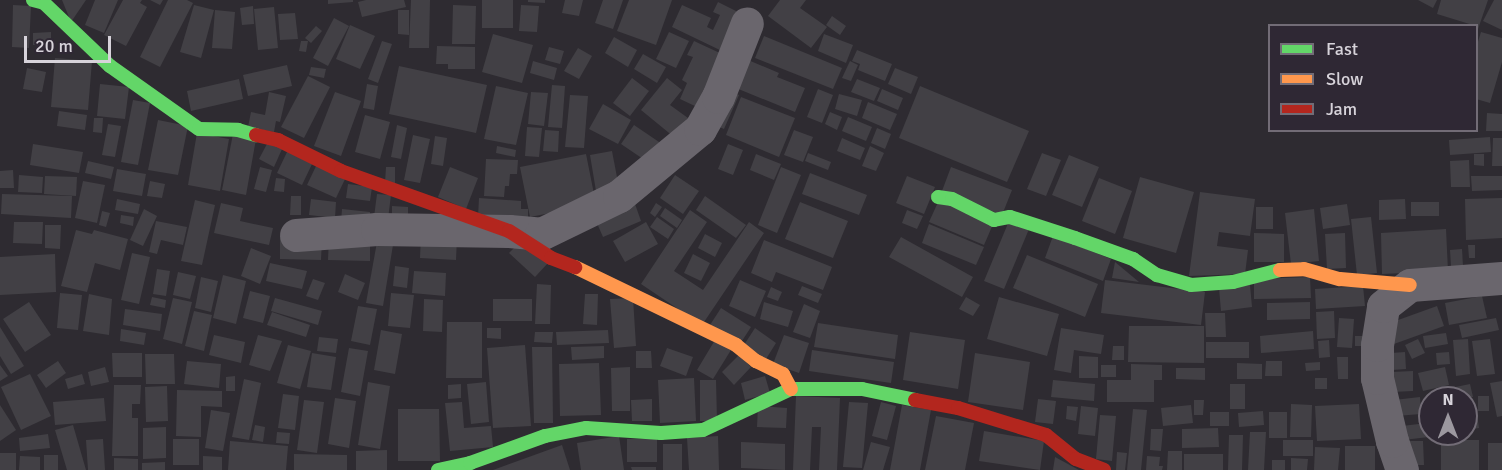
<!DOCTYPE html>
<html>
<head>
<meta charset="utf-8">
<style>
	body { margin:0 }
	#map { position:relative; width:1502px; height:470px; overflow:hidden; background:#2e2b31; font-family:Signika,sans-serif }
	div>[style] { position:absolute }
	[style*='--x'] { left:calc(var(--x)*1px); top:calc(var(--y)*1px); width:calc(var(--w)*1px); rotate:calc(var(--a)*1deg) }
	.building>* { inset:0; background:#424045 }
	.street>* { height:33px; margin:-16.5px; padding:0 16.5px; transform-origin:16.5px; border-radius:16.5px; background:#6a666d }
	.fast>* { height:14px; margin:-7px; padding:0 7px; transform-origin:7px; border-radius:7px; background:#63d668 }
	.slow>* { height:14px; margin:-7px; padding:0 7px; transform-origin:7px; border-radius:7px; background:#ff974d }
	.jam>* { height:14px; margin:-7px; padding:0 7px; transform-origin:7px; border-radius:7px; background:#b3261e }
	span { translate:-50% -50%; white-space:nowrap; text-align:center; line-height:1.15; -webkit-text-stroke:6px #2f2834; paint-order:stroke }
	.legend { position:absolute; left:1268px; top:24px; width:210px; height:108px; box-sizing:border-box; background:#2f2834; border:2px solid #726c76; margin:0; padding:8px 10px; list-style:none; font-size:18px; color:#d7d3da }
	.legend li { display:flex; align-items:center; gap:12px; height:30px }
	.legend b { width:30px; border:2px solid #726c76 }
	.north { position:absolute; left:1418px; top:386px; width:60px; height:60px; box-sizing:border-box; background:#2f2834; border:2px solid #726c76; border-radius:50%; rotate:0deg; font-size:16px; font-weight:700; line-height:24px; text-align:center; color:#d7d3da }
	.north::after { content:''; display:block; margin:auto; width:21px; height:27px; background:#9c989f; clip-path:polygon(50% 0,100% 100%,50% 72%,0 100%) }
	.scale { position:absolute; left:24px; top:36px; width:87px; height:27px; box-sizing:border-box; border:3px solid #d7d3da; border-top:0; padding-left:8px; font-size:18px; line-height:21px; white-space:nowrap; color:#d7d3da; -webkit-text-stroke:4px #2f2834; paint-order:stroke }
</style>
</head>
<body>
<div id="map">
	<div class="building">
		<i style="clip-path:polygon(62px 0,86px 0,71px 22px)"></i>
		<i style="clip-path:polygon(95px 0,118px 0,104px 33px,85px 25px)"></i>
		<i style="clip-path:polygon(123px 0,142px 0,140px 3px,147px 7px,126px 46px,104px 35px)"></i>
		<i style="clip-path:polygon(150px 0,163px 0,160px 5px)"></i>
		<i style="clip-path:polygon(168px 0,187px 0,193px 3px,160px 67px,140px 57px)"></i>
		<i style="clip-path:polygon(328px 0,353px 0,353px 2px,328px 4px)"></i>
		<i style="clip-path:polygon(366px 0,404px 0,406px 7px,362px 17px,358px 2px)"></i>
		<i style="clip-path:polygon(411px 0,430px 0,429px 48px,409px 48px)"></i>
		<i style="clip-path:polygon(482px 0,513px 0,513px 28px,482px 28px)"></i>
		<i style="clip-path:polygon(528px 0,545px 0,545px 3px,528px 2px)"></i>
		<i style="clip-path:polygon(565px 0,583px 0,579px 16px,562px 13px)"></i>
		<i style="clip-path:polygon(603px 0,623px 0,613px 29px,595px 23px)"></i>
		<i style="clip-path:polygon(629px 0,672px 0,656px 45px,617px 31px)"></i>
		<i style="clip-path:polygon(780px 0,806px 0,800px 8px,827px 27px,811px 48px,768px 16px)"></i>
		<i style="clip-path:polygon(1418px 0,1437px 0,1433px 8px)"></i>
		<i style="clip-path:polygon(1441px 0,1488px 0,1477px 32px,1476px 26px,1437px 14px)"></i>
		<i style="clip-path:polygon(1494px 0,1502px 0,1502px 30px,1483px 21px)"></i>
		<i style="clip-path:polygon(718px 2px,742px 14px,724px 52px,672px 27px,682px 5px,711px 18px,707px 27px,713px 30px,720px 15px,713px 12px)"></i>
		<i style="clip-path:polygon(13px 5px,31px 6px,29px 48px,12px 47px)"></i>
		<i style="clip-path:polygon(194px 5px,214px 10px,201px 58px,180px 52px)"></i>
		<i style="clip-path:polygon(453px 5px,476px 6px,475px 44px,452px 44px)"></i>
		<i style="clip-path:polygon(521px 5px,539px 6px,537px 32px,519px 31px)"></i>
		<i style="clip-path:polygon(253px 6px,254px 24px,242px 25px,240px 8px)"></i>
		<i style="clip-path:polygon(274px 7px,278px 48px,258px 50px,254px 9px)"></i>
		<i style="clip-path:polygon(215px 10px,235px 12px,232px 49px,212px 48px)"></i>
		<i style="clip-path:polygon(398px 10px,409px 10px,409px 35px,398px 34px)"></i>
		<i style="clip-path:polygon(295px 13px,298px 39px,280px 40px,278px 14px)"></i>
		<i style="clip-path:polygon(832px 16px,846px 26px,840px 35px,826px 25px)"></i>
		<i style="clip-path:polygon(334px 18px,349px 26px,328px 66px,313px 58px)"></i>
		<i style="clip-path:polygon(350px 25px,375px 36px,360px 69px,336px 59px)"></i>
		<i style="clip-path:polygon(316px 26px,322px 31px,311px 43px,305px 38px)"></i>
		<i style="clip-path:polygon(51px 32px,51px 44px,33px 45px,33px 33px)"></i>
		<i style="clip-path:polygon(669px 32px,689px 41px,676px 68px,656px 59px)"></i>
		<i style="clip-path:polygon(1481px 32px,1502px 38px,1502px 62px,1490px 103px,1476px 99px,1476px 48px)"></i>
		<i style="clip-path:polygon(493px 34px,533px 45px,522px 83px,482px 72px)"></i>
		<i style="clip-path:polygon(824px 34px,853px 45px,846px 63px,818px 51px)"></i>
		<i style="clip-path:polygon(764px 36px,842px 68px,833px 89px,755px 58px)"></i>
		<i style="clip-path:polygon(614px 37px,637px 50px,628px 67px,605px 53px)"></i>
		<i style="clip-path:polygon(301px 41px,308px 41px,306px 52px,299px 51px)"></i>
		<i style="clip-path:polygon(382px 41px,392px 44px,378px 83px,368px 79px)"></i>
		<i style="clip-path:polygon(694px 41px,722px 54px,697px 107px,680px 99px,687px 83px,682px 80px,693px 57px,687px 55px)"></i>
		<i style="clip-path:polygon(437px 46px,475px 47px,475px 69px,448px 69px,448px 64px,436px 64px)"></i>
		<i style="clip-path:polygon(549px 47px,564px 51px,560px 64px,545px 60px)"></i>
		<i style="clip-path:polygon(578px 48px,592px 56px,579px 79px,564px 71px)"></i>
		<i style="clip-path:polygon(857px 50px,892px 64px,885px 81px,858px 70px,860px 64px,852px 61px)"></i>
		<i style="clip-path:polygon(643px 54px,666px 67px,657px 83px,634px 69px)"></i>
		<i style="clip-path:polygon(741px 57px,779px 73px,777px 77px,805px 88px,795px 112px,736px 88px)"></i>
		<i style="clip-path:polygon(55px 58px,92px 61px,88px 110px,51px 107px)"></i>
		<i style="clip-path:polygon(533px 61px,557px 68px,554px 80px,530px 73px)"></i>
		<i style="clip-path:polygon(850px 61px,858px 65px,851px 81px,842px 78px)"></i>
		<i style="clip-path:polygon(287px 65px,292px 86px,248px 96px,243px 75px)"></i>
		<i style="clip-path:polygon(399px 66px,487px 85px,476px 133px,389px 114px)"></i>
		<i style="clip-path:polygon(311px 67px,326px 69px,324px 78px,309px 75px)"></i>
		<i style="clip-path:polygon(27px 68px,46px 72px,42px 92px,23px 89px)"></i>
		<i style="clip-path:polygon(895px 68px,918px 77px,911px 94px,888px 84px)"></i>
		<i style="clip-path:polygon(308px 76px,330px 87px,304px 138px,281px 127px)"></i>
		<i style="clip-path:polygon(632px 78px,649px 91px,630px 116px,613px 103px)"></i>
		<i style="clip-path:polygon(667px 78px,682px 90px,670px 105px,688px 118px,674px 137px,641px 110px)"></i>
		<i style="clip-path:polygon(239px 79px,243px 99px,191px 111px,187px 91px)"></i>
		<i style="clip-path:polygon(857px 79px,880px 88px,874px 101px,851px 92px)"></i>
		<i style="clip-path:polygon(100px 84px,129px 87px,125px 119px,97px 116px)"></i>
		<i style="clip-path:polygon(367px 84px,378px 86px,374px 110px,363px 108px)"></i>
		<i style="clip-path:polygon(552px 85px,565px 86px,562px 128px,548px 127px)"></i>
		<i style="clip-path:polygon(496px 86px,528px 93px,516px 145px,484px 139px)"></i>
		<i style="clip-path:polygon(920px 86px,1029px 131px,1007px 182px,899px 138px)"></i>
		<i style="clip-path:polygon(818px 89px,833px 95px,822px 123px,807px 117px)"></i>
		<i style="clip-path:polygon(882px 89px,903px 98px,898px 110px,877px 101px)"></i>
		<i style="clip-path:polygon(729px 91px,739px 95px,724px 129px,715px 125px)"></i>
		<i style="clip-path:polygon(269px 92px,286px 96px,280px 122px,276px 121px,274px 132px,248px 127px,251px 112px,265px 115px)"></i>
		<i style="clip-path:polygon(335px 92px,361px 101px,341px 156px,314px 146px)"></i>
		<i style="clip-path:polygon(531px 92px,548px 93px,544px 126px,528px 124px)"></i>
		<i style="clip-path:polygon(839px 94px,862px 100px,857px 116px,835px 109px)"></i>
		<i style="clip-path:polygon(570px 95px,588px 96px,584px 148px,565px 147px)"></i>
		<i style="clip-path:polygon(741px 97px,795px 118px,779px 157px,726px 135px)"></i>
		<i style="clip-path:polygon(133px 100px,150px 103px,138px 165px,121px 162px)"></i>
		<i style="clip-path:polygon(868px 102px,897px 114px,890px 130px,862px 118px)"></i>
		<i style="clip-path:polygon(603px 104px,631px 120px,618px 144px,589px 129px)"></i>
		<i style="clip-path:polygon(59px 111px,87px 115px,85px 130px,57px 126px)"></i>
		<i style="clip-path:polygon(830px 112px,842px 117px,837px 130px,825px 124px)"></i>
		<i style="clip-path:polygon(1487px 113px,1502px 114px,1502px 131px,1486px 131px)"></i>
		<i style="clip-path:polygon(365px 115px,390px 122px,380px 159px,355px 152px)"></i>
		<i style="clip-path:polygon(848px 117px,872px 127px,866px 141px,842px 131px)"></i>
		<i style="clip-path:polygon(94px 118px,103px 118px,102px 133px,93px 132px)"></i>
		<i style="clip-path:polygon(158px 120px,188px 126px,178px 175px,148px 170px)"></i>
		<i style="clip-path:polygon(108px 124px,121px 126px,115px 157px,102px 155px)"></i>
		<i style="clip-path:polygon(397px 125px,407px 128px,401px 159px,391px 157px)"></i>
		<i style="clip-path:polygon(634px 125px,662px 144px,649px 163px,621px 144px)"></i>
		<i style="clip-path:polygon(527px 127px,542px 128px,539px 157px,525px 156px)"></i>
		<i style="clip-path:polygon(877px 128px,891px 134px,885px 149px,871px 143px)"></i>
		<i style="clip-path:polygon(545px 130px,559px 131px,558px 152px,543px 151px)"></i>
		<i style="clip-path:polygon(794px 130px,813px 137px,803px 162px,784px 155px)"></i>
		<i style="clip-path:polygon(197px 133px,229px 139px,220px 191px,188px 185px)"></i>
		<i style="clip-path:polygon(233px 134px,256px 139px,246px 195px,222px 190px)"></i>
		<i style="clip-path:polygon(413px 135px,430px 139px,420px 183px,404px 180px)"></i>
		<i style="clip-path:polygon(435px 136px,447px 138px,443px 166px,431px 164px)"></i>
		<i style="clip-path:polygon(1490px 137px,1491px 152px,1450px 155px,1449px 140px)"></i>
		<i style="clip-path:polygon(842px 138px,865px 148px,860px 160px,837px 151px)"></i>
		<i style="clip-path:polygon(1493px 138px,1502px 138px,1502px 166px,1492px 166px)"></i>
		<i style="clip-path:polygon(268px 142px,282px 149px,274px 167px,259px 159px)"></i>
		<i style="clip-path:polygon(33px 144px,83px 152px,79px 173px,30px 165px)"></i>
		<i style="clip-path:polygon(728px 144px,743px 150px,733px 175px,718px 169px)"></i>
		<i style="clip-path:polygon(497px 146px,516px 150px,515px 157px,496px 153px)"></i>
		<i style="clip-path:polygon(870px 146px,884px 153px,876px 171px,862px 166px)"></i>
		<i style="clip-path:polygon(288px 150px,313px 162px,302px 185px,277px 173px)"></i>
		<i style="clip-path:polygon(612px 151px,620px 193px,597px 197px,590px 155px)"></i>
		<i style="clip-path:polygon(808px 153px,831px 162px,828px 170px,805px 161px)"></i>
		<i style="clip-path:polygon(1042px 153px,1061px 160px,1046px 196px,1027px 189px)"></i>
		<i style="clip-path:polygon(586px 154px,596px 204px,530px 217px,520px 167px)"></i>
		<i style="clip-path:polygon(756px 154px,781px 164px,774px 180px,750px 170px)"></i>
		<i style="clip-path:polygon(1474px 154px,1484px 154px,1484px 166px,1474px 165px)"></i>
		<i style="clip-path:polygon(1069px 155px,1099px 167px,1082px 207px,1052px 195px)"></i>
		<i style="clip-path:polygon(486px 159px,518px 160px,517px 174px,510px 174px,509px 186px,505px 186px,504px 197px,484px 196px)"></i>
		<i style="clip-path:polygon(1469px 160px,1470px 187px,1451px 187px,1450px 161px)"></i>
		<i style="clip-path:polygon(88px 161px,114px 167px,111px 179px,85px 173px)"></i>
		<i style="clip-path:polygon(317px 164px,346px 177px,336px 198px,307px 185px)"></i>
		<i style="clip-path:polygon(260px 167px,272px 170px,266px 192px,254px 189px)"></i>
		<i style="clip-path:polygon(386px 167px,395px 167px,395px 183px,385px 183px)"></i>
		<i style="clip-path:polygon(450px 167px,478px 178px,466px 209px,438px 197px)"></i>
		<i style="clip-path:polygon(781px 167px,801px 175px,777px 233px,758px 225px)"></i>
		<i style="clip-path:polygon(951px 167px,1012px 190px,1002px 215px,942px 191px)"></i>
		<i style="clip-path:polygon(117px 169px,146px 174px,142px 196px,113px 191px)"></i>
		<i style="clip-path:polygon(13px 170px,14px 188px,0 188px,0 171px)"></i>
		<i style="clip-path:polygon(810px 173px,867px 195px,859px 215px,802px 194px)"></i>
		<i style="clip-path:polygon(19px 175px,43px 177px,42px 193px,18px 192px)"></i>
		<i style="clip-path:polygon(675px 175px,699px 191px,683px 214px,660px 198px)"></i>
		<i style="clip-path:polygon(45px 176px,77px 177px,76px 196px,44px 194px)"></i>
		<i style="clip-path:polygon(907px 176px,935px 187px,924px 214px,896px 203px)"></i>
		<i style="clip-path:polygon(1471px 176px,1502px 176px,1502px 190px,1472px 191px)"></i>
		<i style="clip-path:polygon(1140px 177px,1194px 192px,1176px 253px,1123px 238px)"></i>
		<i style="clip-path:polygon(276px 178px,285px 179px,284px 192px,274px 191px)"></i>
		<i style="clip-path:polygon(1099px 178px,1132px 191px,1115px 234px,1082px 221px)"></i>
		<i style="clip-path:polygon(83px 181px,105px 185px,97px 223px,75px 218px)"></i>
		<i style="clip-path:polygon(150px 181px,165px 184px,162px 198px,147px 196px)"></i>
		<i style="clip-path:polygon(348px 184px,372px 187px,370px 201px,346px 198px)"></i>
		<i style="clip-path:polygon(1200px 192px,1255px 199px,1250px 236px,1219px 232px,1217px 246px,1248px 250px,1245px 274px,1189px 276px)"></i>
		<i style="clip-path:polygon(2px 194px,72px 196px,71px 218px,1px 214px)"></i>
		<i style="clip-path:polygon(377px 194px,391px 195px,388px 219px,374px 217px)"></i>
		<i style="clip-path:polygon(291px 196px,301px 196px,301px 215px,290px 215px)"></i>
		<i style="clip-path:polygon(705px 196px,746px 225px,736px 238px,696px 210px)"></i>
		<i style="clip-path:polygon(479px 198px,521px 201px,521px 209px,528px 209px,528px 220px,478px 217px)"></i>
		<i style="clip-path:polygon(1502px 198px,1502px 238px,1466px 240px,1465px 199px)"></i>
		<i style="clip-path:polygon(117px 199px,140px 204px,138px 214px,115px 210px)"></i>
		<i style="clip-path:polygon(311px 199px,336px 202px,335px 218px,309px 215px)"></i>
		<i style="clip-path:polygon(1405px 199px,1406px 219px,1379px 220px,1379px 200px)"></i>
		<i style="clip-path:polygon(195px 200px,215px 205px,202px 265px,181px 261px)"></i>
		<i style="clip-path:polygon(939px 200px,994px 222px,984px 245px,929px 222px)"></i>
		<i style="clip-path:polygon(800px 202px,848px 221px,833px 258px,785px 239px)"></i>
		<i style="clip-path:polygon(1411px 202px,1439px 202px,1439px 216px,1411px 216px)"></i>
		<i style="clip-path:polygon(221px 203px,243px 208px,240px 221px,273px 228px,269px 245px,214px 233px)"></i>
		<i style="clip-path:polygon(656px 203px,662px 207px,655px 217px,650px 213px)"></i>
		<i style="clip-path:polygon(635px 204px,641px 221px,603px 237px,596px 221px)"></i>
		<i style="clip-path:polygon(1347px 204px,1350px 225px,1323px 229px,1320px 208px)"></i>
		<i style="clip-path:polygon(392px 206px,408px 207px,408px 226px,392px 225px)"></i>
		<i style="clip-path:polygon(1256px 207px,1273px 207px,1273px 229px,1256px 229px)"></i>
		<i style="clip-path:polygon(665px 208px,682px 220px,677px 228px,660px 216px)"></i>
		<i style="clip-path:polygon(144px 209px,157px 216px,143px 246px,130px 240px)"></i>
		<i style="clip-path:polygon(342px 209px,370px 212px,369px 225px,341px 223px)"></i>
		<i style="clip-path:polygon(1314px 209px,1319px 261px,1291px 264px,1285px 213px)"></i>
		<i style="clip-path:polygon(690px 210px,707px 222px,674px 271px,703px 290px,749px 222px,764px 233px,702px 325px,641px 284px)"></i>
		<i style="clip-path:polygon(907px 210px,923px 216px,917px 229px,902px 223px)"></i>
		<i style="clip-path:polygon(102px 211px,110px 213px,106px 227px,99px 225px)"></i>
		<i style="clip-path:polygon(121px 215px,134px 217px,133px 226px,120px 223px)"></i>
		<i style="clip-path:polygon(657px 217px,674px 229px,668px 239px,650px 227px)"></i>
		<i style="clip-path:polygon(1371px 217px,1377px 273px,1357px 275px,1351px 219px)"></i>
		<i style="clip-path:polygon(156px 221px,187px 227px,183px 245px,161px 240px,157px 254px,149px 252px)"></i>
		<i style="clip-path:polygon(1009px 221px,1029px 229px,1004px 289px,984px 281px)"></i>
		<i style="clip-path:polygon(14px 222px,43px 222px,42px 244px,13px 243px)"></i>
		<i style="clip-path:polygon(646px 222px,658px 244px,625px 262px,613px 241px)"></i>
		<i style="clip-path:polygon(929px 224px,984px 247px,976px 265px,922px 243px)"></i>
		<i style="clip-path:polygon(45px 225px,61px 225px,60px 249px,45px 248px)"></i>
		<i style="clip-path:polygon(1446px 229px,1448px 271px,1382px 274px,1381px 233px)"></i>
		<i style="clip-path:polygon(76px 230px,92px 234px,94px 230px,128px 239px,120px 270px,95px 263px,87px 292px,61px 286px)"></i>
		<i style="clip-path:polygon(1254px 233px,1284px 234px,1284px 262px,1254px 262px)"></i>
		<i style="clip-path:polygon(1345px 233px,1346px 268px,1327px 269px,1325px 234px)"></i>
		<i style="clip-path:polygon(705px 234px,722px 243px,715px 257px,698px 248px)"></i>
		<i style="clip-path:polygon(421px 235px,457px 237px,456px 260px,420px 258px)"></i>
		<i style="clip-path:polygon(1053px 236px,1111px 259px,1103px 281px,1045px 258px)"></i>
		<i style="clip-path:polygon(901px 237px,973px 277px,962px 297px,889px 257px)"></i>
		<i style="clip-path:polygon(280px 238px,322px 239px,321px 260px,280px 259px)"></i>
		<i style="clip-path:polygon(329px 238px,370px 239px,370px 261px,328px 260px)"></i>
		<i style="clip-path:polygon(522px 240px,548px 263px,535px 277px,509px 253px)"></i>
		<i style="clip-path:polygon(764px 240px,832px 267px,823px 290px,776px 272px,772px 282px,751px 273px)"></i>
		<i style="clip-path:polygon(377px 242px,393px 245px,383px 306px,366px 303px)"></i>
		<i style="clip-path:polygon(1468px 245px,1475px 245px,1475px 258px,1469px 258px)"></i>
		<i style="clip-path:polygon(251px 248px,271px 256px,260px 284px,241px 276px)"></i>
		<i style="clip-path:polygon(1462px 249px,1463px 266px,1451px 266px,1450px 250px)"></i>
		<i style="clip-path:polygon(132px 253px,150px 257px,139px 304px,121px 300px)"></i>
		<i style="clip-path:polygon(55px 254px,56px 292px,0 295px,0 257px)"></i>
		<i style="clip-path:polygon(693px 254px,710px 263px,701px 281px,684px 273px)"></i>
		<i style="clip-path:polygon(1027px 255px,1098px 284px,1085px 317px,1013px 288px)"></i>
		<i style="clip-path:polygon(1115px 262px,1139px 282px,1112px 278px)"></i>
		<i style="clip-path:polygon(270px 263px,307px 271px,302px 289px,266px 281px)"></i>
		<i style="clip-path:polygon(395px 266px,409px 268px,407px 288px,393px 286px)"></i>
		<i style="clip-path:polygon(157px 269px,170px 271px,166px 296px,153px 294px)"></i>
		<i style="clip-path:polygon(414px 271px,446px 273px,445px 296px,412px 293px)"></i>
		<i style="clip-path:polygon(178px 272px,196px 276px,190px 299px,173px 295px)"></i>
		<i style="clip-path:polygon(345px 274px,365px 283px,358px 300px,338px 292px)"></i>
		<i style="clip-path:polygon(223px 275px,246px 281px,236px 324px,213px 318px)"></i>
		<i style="clip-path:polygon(201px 277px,218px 281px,211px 312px,195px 308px)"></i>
		<i style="clip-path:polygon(1310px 277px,1311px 298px,1254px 299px,1254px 279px)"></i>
		<i style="clip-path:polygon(313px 279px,325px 283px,318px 300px,306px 296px)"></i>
		<i style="clip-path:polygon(740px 280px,766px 291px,755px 317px,729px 306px)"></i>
		<i style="clip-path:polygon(1105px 280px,1205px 292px,1201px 325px,1101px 313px)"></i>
		<i style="clip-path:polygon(537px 284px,551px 285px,550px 324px,535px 324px)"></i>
		<i style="clip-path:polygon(1250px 285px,1252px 307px,1221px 311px,1219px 288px)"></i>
		<i style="clip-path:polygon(802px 286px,822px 294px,818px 303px,798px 295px)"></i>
		<i style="clip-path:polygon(1363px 286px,1365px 306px,1316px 309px,1315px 289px)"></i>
		<i style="clip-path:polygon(771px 287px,782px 292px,778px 301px,767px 297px)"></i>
		<i style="clip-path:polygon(250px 291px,270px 296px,263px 323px,243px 318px)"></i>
		<i style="clip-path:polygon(60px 293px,82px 295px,78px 330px,57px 328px)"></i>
		<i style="clip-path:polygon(391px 293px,414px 295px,410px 328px,388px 326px)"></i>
		<i style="clip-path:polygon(89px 294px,112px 299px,109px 335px,83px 331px)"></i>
		<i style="clip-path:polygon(585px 294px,598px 294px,597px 325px,583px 324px)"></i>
		<i style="clip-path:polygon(1482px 296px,1487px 318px,1449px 325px,1445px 303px)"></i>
		<i style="clip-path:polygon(152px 297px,166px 300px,165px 308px,150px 305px)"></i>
		<i style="clip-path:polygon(966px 297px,980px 305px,973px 316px,959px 309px)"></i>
		<i style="clip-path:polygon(999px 297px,1059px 314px,1047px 356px,987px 339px)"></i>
		<i style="clip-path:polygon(173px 298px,192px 302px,182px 344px,163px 339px)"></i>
		<i style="clip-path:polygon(275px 298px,322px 311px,318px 325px,271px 311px)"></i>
		<i style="clip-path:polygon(633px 298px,636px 346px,614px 348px,610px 299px)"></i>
		<i style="clip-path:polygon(424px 299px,443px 300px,442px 332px,423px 331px)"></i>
		<i style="clip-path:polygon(493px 299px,532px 299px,532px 321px,493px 321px)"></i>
		<i style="clip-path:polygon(29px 302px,51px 335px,25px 352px,3px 319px)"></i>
		<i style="clip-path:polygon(764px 302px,793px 311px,788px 327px,760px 319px)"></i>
		<i style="clip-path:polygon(1310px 302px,1310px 319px,1267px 320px,1267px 303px)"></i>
		<i style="clip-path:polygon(804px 304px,820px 311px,810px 338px,793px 332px)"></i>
		<i style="clip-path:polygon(358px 306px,377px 309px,370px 345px,351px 341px)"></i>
		<i style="clip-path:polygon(1437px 306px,1444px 326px,1394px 344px,1387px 324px)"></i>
		<i style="clip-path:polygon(721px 308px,751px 327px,740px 344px,710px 325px)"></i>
		<i style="clip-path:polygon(125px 309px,162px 314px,160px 331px,123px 325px)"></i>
		<i style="clip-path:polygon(194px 311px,212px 315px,204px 351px,185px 346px)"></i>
		<i style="clip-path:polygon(1334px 311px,1335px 338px,1317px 339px,1316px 312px)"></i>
		<i style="clip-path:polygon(272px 312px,310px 325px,306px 337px,267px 325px)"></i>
		<i style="clip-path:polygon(1205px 313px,1225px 313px,1226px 337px,1206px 337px)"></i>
		<i style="clip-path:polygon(1339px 318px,1354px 319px,1352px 348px,1337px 347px)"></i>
		<i style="clip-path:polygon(1496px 318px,1499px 330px,1462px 338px,1459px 325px)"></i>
		<i style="clip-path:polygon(447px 322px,482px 322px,482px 378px,446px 378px)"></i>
		<i style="clip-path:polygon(818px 323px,898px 335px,895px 359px,814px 347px)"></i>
		<i style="clip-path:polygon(1129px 326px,1204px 326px,1204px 363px,1128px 362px)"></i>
		<i style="clip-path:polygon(0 327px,24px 366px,11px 374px,0 356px)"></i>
		<i style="clip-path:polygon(487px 328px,501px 328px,501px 339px,487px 338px)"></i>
		<i style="clip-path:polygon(755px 328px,776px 343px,766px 359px,744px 345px)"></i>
		<i style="clip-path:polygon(1061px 328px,1104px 335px,1101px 354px,1074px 350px,1071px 373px,1054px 370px)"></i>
		<i style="clip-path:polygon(121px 329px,146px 333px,144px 345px,120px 341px)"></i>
		<i style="clip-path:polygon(381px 330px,402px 334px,395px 374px,374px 370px)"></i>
		<i style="clip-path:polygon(608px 330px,609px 343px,557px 345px,556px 332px)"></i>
		<i style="clip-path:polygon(1313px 331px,1314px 349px,1261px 353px,1260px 336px)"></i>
		<i style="clip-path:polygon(535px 332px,553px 332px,552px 343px,534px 342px)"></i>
		<i style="clip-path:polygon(910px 332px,965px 340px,958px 389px,903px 380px)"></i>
		<i style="clip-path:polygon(1446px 333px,1448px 344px,1425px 348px,1423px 336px)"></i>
		<i style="clip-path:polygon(214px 335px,245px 342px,241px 363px,209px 355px)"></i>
		<i style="clip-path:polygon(258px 335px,282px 341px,270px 371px,249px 365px)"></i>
		<i style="clip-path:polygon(784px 335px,809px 343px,799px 373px,773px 364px)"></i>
		<i style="clip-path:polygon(1355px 336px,1364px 336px,1363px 346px,1355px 346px)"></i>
		<i style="clip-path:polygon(319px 337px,338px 339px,336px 353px,317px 351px)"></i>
		<i style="clip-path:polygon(1418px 339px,1425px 353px,1412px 359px,1405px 345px)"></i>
		<i style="clip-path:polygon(1468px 339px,1470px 374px,1456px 376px,1453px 340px)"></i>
		<i style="clip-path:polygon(1490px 339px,1495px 374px,1477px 376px,1472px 341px)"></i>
		<i style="clip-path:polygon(715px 340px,731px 350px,713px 379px,697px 370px)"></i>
		<i style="clip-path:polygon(1329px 340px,1330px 357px,1319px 358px,1318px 341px)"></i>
		<i style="clip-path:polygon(1206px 342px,1249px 342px,1249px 358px,1206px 358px)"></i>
		<i style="clip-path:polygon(288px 345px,311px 351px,300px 389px,277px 383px)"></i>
		<i style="clip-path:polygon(525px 345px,531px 426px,493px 428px,487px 348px)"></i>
		<i style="clip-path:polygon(604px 346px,604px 358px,572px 360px,571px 347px)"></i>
		<i style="clip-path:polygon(1113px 346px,1124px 346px,1124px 360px,1112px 360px)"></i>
		<i style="clip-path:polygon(532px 347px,552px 347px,553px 423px,534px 423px)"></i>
		<i style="clip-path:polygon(349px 348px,368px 351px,360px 396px,341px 392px)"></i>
		<i style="clip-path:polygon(667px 348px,693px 357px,686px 376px,660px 366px)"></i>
		<i style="clip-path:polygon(812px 350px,894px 362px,891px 383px,809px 371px)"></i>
		<i style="clip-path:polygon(636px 351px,651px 351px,652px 368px,636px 368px)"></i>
		<i style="clip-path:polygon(1405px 352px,1406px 369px,1392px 370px,1391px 353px)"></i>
		<i style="clip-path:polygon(1449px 352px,1450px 364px,1437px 365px,1436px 353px)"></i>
		<i style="clip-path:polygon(112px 353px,142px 353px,142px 377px,113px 377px)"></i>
		<i style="clip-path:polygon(312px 353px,336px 357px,331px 390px,307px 387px)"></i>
		<i style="clip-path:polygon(975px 353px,1030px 362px,1023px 410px,968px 402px)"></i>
		<i style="clip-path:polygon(145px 354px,174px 354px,175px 384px,146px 384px)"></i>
		<i style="clip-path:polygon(739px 355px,751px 367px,734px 385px,722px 372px)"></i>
		<i style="clip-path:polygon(1079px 356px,1098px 357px,1098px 378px,1079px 378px)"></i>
		<i style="clip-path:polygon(1337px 357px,1348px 357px,1348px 379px,1338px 379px)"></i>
		<i style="clip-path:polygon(58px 361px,66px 373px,46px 388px,37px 375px)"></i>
		<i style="clip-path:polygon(187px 361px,221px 364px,219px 388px,184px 384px)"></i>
		<i style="clip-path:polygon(1266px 361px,1282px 361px,1282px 376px,1265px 376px)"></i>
		<i style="clip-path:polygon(1320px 362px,1320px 370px,1306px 371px,1305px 363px)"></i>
		<i style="clip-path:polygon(599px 363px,601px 415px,560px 416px,559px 364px)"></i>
		<i style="clip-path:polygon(1237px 363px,1262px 364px,1262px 379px,1237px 379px)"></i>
		<i style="clip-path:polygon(1131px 364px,1162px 365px,1162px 380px,1154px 380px,1154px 402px,1107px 402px,1107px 380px,1131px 380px)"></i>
		<i style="clip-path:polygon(0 365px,8px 376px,0 381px)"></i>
		<i style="clip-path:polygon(1101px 365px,1116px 365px,1116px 377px,1101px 377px)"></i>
		<i style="clip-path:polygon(105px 367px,109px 382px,91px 386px,88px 372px)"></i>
		<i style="clip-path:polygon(630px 367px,630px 411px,612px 411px,611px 368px)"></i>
		<i style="clip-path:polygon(1445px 367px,1449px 385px,1423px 391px,1418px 373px)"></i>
		<i style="clip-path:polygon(1176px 368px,1205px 368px,1205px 380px,1176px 379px)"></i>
		<i style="clip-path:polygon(1413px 371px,1413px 391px,1392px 392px,1391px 372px)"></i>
		<i style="clip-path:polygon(30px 374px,51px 416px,21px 430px,1px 387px)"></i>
		<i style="clip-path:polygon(82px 374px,85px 384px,68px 389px,65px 379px)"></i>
		<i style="clip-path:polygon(235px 376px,235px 391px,226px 391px,226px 377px)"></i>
		<i style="clip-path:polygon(765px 376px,770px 393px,745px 400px,741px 383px)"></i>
		<i style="clip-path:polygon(694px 378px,696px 421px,660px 423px,658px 380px)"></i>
		<i style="clip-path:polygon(1315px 378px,1327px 378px,1327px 389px,1315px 389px)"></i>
		<i style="clip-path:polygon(244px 379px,261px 383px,249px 440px,232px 437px)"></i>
		<i style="clip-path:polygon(700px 380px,716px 380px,717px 421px,700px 421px)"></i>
		<i style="clip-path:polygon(1053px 380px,1095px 384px,1094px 401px,1051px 397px)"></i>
		<i style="clip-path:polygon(1502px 381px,1502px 416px,1497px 417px,1490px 383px)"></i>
		<i style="clip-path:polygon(368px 382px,390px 386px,380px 449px,358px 445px)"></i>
		<i style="clip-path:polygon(486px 382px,489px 422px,471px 424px,467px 384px)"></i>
		<i style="clip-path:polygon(461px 384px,461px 398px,448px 399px,448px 385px)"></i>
		<i style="clip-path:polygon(1230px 384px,1245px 384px,1245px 409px,1230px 409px)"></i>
		<i style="clip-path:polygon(1470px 384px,1473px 397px,1447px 398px,1446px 389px)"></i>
		<i style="clip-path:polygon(114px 385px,141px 385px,140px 404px,132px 404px,132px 418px,138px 418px,138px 456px,112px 456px)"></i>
		<i style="clip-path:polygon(167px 386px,168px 421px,146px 422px,145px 387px)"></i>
		<i style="clip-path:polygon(177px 390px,222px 391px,222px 407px,201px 406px,201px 437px,176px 436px)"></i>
		<i style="clip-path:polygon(283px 394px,299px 396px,295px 430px,278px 428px)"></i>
		<i style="clip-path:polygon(796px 396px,840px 398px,837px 470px,819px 470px,821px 427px,812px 427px,810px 470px,793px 470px)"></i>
		<i style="clip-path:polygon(1478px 396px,1489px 396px,1489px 411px,1478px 411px)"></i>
		<i style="clip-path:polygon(1420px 397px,1421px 414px,1396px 416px,1394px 400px)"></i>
		<i style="clip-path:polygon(104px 398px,106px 421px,55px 425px,53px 402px)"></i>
		<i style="clip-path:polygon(335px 398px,356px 401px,349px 448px,328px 444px)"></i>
		<i style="clip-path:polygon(652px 399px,652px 421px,632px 421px,631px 400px)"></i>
		<i style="clip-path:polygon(1038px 399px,1056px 401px,1053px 424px,1035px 422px)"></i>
		<i style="clip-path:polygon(304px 400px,324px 402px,317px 453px,297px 450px)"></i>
		<i style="clip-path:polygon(1194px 400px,1204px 400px,1203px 415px,1194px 415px)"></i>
		<i style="clip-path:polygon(462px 402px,464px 428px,491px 426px,493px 447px,450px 451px,445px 403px)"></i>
		<i style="clip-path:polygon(849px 402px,868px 403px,862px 468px,843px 467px)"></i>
		<i style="clip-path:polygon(881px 402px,896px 406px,887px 440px,872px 436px)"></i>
		<i style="clip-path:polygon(1291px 404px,1312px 405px,1311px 437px,1290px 437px)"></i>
		<i style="clip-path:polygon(1359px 404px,1361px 439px,1317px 441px,1315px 406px)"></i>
		<i style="clip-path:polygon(0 405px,16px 430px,0 441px)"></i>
		<i style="clip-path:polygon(902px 405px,931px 410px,920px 470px,890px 470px)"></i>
		<i style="clip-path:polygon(1191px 405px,1193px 423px,1163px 426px,1161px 408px)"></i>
		<i style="clip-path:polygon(758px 406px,787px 408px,786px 428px,757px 427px)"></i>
		<i style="clip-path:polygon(1067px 406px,1078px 407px,1076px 421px,1066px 419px)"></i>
		<i style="clip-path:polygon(1081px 406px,1098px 408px,1095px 436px,1078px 434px)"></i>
		<i style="clip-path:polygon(398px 409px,439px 409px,440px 461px,398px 461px)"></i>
		<i style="clip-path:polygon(1133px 409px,1147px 410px,1141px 470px,1127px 470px)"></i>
		<i style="clip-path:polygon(211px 410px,230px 413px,223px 451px,205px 448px)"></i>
		<i style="clip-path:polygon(1263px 411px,1264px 425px,1239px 427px,1238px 413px)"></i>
		<i style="clip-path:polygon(1210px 412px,1229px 412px,1229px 426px,1210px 426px)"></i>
		<i style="clip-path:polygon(1269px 412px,1287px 412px,1287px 438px,1269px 438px)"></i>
		<i style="clip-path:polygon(1477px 414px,1479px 428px,1466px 430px,1466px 416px)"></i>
		<i style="clip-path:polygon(1100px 415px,1116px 416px,1112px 461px,1096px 459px)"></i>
		<i style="clip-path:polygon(936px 416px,974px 423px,965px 470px,925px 470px)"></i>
		<i style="clip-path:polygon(1427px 423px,1429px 437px,1403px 440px,1402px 426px)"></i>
		<i style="clip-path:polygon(73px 425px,86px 470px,67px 470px,55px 430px)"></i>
		<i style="clip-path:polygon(255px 425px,265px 427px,263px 442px,252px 440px)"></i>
		<i style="clip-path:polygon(166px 427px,166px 458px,143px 459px,143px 428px)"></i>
		<i style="clip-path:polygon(1218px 428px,1219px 447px,1182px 448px,1182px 429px)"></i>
		<i style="clip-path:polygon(1151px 429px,1163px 429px,1161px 451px,1150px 450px)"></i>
		<i style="clip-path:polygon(984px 431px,1044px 441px,1040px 470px,979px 461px)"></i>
		<i style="clip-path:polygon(277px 432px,290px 433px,289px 444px,276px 443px)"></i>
		<i style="clip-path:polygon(1250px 432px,1266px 432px,1264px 470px,1248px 470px)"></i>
		<i style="clip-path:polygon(48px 434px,50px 448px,20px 451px,19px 438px)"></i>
		<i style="clip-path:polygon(1229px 435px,1243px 435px,1242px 470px,1228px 470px)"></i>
		<i style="clip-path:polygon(619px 436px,624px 470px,581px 470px,577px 443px)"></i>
		<i style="clip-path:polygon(718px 436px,719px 470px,689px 470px,687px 438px)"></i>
		<i style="clip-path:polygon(103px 439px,105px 470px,88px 470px,86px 440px)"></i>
		<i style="clip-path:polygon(173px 439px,199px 439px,199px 465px,173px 465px)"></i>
		<i style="clip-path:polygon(627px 439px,657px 439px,657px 462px,627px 462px)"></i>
		<i style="clip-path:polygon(1283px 440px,1313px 440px,1313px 456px,1283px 456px)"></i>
		<i style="clip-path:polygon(1441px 440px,1479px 440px,1479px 470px,1441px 470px)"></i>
		<i style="clip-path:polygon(230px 441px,288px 446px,286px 470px,228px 470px)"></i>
		<i style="clip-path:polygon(1409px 441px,1423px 441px,1424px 465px,1410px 465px)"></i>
		<i style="clip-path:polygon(741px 442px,785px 444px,785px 470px,741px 468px)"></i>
		<i style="clip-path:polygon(871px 442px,890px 447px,883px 470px,863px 470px)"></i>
		<i style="clip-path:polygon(1488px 443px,1502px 443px,1502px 470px,1488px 470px)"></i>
		<i style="clip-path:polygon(663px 444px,682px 444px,682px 470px,663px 470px)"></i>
		<i style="clip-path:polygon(562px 445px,570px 470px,493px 470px)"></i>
		<i style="clip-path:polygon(1345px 446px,1375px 446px,1375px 470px,1345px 470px)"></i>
		<i style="clip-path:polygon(1315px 447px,1340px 448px,1338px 470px,1314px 470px)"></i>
		<i style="clip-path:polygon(387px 450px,387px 470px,356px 470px,356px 451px)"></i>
		<i style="clip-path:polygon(1168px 451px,1182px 451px,1182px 470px,1167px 470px)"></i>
		<i style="clip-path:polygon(1117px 452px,1127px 453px,1125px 470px,1116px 470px)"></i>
		<i style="clip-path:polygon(0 453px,16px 453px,16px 470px,0 470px)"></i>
		<i style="clip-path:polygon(294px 454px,347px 455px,347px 470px,294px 470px)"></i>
		<i style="clip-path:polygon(1184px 454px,1223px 454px,1223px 470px,1184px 470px)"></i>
		<i style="clip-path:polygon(44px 455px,58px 455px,58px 470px,44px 470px)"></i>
		<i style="clip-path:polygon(20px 456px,40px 457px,40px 470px,19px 470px)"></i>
		<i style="clip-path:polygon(203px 456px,222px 457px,222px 470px,203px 470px)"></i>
		<i style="clip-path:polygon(1147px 456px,1160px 457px,1159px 466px,1163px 466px,1162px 470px,1146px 470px)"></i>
		<i style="clip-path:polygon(1055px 457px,1079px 470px,1053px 470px)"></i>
		<i style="clip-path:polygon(114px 458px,138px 459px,138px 470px,114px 470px)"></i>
		<i style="clip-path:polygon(1291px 458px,1308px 459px,1307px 470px,1291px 470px)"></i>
		<i style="clip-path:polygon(1272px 460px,1285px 460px,1285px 470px,1272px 470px)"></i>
		<i style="clip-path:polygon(165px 462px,165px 470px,142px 470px,142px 463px)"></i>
		<i style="clip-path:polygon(631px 467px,656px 467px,656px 470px,632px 470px)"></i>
	</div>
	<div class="street">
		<i style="--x:296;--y:235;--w:81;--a:-4.2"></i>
		<i style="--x:377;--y:229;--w:132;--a:0.9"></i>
		<i style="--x:509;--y:231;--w:32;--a:5"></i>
		<i style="--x:541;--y:234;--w:87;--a:-26"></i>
		<i style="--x:619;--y:196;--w:105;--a:-39.6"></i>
		<i style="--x:700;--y:129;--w:37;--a:-61"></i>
		<i style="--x:718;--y:97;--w:79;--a:-68.6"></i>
		<i style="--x:1402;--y:470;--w:31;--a:-109"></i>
		<i style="--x:1392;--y:441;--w:65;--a:-103.4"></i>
		<i style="--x:1377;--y:378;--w:33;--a:-90"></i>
		<i style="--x:1377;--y:345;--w:39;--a:-81"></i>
		<i style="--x:1383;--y:306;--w:34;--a:-38"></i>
		<i style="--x:1410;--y:285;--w:92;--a:-4.4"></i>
	</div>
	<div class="fast">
		<i style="--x:33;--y:0;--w:11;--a:15"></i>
		<i style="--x:44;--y:3;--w:91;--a:43.7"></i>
		<i style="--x:110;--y:66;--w:109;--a:35.3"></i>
		<i style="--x:199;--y:129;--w:39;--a:1"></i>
		<i style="--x:238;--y:130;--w:19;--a:16"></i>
		<i style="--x:938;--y:197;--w:14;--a:8"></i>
		<i style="--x:952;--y:199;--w:47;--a:26.6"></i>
		<i style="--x:994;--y:220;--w:16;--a:-11"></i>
		<i style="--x:1010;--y:217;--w:68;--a:17.9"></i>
		<i style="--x:1075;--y:238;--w:62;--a:19.9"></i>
		<i style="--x:1133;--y:259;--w:29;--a:34"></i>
		<i style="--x:1157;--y:275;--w:35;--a:16"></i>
		<i style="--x:1191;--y:285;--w:42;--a:-4.1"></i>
		<i style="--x:1233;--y:282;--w:49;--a:-14.3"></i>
		<i style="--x:438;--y:470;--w:33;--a:-12"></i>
		<i style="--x:470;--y:463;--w:80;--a:-19.8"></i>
		<i style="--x:545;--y:436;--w:42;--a:-11"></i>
		<i style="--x:586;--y:428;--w:75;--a:3.8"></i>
		<i style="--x:661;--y:433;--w:42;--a:-4.1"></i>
		<i style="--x:703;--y:430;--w:97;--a:-25"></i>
		<i style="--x:791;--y:389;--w:71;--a:0"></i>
		<i style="--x:862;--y:389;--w:54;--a:11.7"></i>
	</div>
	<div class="slow">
		<i style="--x:575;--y:267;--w:179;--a:25.8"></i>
		<i style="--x:736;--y:345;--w:26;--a:39"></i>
		<i style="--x:756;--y:361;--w:30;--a:26"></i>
		<i style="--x:783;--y:374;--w:17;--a:62"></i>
		<i style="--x:1280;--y:270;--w:24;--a:-2"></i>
		<i style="--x:1304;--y:269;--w:37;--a:16"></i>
		<i style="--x:1340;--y:279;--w:70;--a:4.9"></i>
	</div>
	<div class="jam">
		<i style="--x:256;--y:135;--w:23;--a:13"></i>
		<i style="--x:278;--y:140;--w:70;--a:26.2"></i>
		<i style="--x:341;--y:171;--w:178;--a:19.7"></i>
		<i style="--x:509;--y:231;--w:50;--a:32.7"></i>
		<i style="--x:551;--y:258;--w:26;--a:21"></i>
		<i style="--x:915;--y:400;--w:44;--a:10.5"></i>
		<i style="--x:958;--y:408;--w:92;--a:17.1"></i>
		<i style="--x:1046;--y:435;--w:38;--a:39"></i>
		<i style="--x:1076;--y:459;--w:30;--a:21"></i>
	</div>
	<ul class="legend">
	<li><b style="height:8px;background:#63d668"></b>Fast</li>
	<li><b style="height:8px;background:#ff974d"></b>Slow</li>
	<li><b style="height:8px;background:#b3261e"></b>Jam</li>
	</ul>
	<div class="north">N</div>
	<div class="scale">20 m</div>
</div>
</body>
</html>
